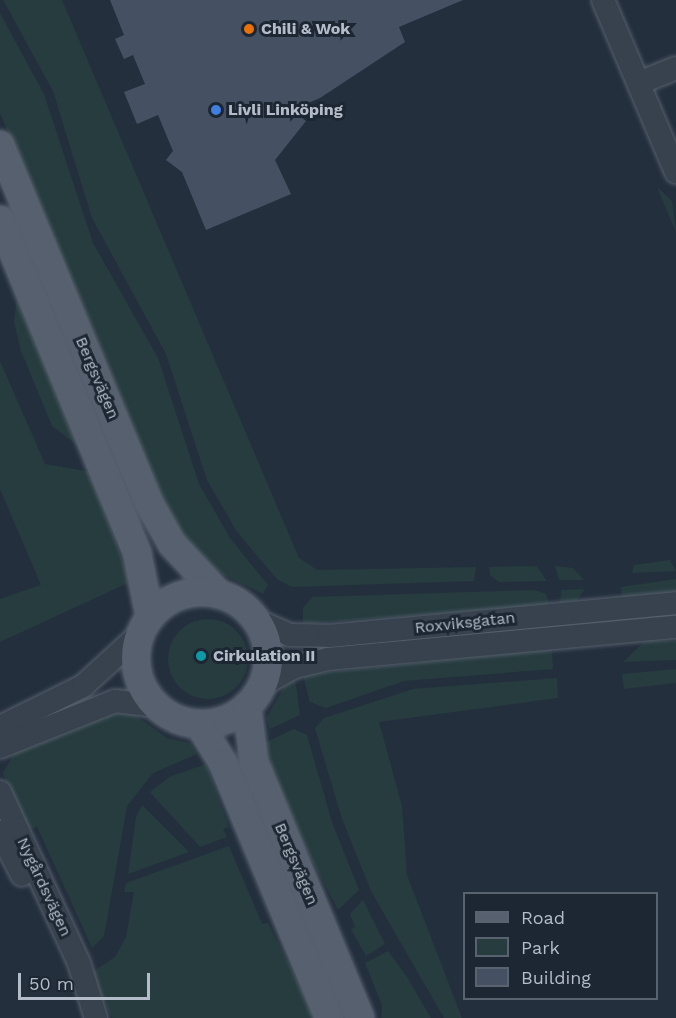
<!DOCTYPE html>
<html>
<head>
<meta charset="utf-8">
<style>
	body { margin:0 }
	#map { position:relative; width:676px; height:1018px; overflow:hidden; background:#242f3e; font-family:"Work Sans",sans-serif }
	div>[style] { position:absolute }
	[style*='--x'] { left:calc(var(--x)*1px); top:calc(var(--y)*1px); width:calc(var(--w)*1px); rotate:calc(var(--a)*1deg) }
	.green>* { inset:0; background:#263c3f }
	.round { border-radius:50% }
	.building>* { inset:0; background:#455162 }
	.roads { filter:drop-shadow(0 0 2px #565f6c) drop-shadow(0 0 2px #565f6c) }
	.minor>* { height:22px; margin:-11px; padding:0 11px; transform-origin:11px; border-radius:11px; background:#38414e }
	.major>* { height:28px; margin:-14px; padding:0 14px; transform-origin:14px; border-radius:14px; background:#56606e }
	.major>.ring { margin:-14px; padding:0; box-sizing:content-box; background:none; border:28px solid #56606e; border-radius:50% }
	.dots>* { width:16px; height:16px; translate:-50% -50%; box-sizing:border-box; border:3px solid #1d2633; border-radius:50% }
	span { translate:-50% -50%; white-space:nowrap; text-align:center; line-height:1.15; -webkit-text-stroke:6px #1d2633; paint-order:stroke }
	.poi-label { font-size:16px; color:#b4bcc9; font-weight:700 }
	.left { translate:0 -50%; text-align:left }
	.street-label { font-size:16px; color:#b4bcc9 }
	.legend { position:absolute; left:463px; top:892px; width:195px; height:108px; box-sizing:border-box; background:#1d2633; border:2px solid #59626f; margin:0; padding:8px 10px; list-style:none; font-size:18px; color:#b4bcc9 }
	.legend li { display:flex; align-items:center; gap:12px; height:30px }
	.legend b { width:30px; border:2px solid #59626f }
	.scale { position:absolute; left:18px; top:973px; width:132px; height:27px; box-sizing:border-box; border:3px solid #b4bcc9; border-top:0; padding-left:8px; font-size:18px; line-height:21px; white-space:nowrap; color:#b4bcc9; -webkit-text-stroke:4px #1d2633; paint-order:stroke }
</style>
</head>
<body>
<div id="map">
	<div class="green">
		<i style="clip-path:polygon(3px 0,62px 0,299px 558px,317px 570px,476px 567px,474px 581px,292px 587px,277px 579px,237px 532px,207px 480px,166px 354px,92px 218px,53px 91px)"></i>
		<i style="clip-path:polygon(0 13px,44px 94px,93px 243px,158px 358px,199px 484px,230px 538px,268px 585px,263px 594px,213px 570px,190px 549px,156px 492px,0 113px)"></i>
		<i style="clip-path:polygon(657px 187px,672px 201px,676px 232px)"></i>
		<i style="clip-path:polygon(17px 294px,80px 447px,52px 426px,21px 351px,14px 322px)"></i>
		<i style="clip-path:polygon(0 361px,45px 464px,91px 472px,130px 582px,0 642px,0 599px,41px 585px,0 489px)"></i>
		<i style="clip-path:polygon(670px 560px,676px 571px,632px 573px,634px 565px)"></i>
		<i style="clip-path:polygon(537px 566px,547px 581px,499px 582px,490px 575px,489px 567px)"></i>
		<i style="clip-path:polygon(555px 566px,573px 568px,584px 580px,559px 580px)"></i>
		<i style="clip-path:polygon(676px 579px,676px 592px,622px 597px,621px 587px)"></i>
		<i style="clip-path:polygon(585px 589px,577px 600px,560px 603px,561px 590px)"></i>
		<i style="clip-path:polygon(534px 590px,546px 594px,550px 605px,303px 624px,303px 608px,312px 597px)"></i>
		<i class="round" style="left:168px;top:619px;width:80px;height:80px"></i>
		<i style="clip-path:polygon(646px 640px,676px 641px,676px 660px,623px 662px)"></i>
		<i style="clip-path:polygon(552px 649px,553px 669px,404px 681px,326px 708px,310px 702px,303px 675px)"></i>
		<i style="clip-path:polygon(676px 669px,676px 683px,624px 689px,622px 674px)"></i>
		<i style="clip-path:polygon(295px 678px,300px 715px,270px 729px,266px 718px,286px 684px)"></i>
		<i style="clip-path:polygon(557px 678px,558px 698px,379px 722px,402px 806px,407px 875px,462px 1018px,444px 1018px,371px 891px,342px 819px,315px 728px,324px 718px,413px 689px)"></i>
		<i style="clip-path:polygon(109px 714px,134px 714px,167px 738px,190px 743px,197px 754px,153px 773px,127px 806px,104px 936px,92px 948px,37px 827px,31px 829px,15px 810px,3px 773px,15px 752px)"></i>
		<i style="clip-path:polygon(294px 729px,307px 735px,332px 822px,359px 890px,338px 910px,297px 833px,262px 744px)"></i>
		<i style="clip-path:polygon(206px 764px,229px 827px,223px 829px,227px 837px,200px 847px,150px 792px,169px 777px)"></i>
		<i style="clip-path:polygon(142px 805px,189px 852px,128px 874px,136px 817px)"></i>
		<i style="clip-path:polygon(229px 846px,262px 924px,268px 923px,316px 1018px,112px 1018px,91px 973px,115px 957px,126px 937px,134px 892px,124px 892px,126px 883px)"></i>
		<i style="clip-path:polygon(363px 900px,385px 944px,366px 956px,351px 929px,355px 927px,350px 914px)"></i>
		<i style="clip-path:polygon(388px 951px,407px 977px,431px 1018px,381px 1018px,382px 1005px,365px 963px)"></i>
	</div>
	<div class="building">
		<i style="clip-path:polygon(110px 0,463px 0,399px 27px,405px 42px,320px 98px,291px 110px,306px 121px,275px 160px,291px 194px,206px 230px,182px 172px,166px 160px,173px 151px,158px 115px,137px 124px,124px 92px,145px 84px,133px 55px,124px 59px,115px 39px,124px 35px)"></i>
	</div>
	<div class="roads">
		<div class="minor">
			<i style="--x:603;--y:0;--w:187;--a:67"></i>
			<i style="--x:639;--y:83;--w:40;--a:-22"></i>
			<i style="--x:256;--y:620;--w:37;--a:24"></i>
			<i style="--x:290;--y:635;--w:39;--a:1"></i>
			<i style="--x:329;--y:636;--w:349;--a:-5.4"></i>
			<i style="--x:262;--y:685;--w:37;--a:-29"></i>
			<i style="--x:294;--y:667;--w:35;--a:-13"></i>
			<i style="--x:328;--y:659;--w:349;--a:-5.3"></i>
			<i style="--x:0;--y:727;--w:93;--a:-26.3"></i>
			<i style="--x:83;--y:686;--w:79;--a:-42.4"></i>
			<i style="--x:0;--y:747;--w:124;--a:-21.8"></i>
			<i style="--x:115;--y:701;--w:42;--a:6.8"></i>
			<i style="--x:0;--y:792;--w:188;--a:65.2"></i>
			<i style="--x:79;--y:963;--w:58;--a:72.8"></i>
			<i style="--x:0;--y:832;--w:48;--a:62.9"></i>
		</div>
		<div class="major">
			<i style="--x:0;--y:145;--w:388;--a:67.4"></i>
			<i style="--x:149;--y:503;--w:47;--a:60.7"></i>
			<i style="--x:172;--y:544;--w:69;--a:46.8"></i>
			<i style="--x:0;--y:220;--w:360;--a:67.6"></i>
			<i style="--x:137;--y:553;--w:65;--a:78.5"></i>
			<i class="ring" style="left:136px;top:592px;width:104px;height:104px"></i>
			<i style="--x:247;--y:706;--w:56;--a:82.9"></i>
			<i style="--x:254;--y:762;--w:277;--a:67.5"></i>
			<i style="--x:199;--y:724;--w:46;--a:58.4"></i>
			<i style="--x:223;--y:763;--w:276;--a:67.4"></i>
		</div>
	</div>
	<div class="dots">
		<i style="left:249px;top:29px;background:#e8710a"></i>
		<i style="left:216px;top:110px;background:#3f7fe0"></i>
		<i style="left:201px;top:656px;background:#0f9aa8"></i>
	</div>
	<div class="poi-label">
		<span class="left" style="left:261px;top:29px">Chili &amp; Wok</span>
		<span class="left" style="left:228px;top:110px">Livli Linköping</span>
		<span class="left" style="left:213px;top:656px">Cirkulation II</span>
	</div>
	<div class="street-label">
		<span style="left:97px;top:378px;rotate:67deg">Bergsvägen</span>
		<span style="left:465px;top:623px;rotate:-6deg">Roxviksgatan</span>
		<span style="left:296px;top:864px;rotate:67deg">Bergsvägen</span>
		<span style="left:44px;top:887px;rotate:65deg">Nygårdsvägen</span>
	</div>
	<ul class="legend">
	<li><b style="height:8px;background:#56606e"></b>Road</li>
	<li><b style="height:16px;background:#263c3f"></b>Park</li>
	<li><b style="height:16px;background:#455162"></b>Building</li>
	</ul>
	<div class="scale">50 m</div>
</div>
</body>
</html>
